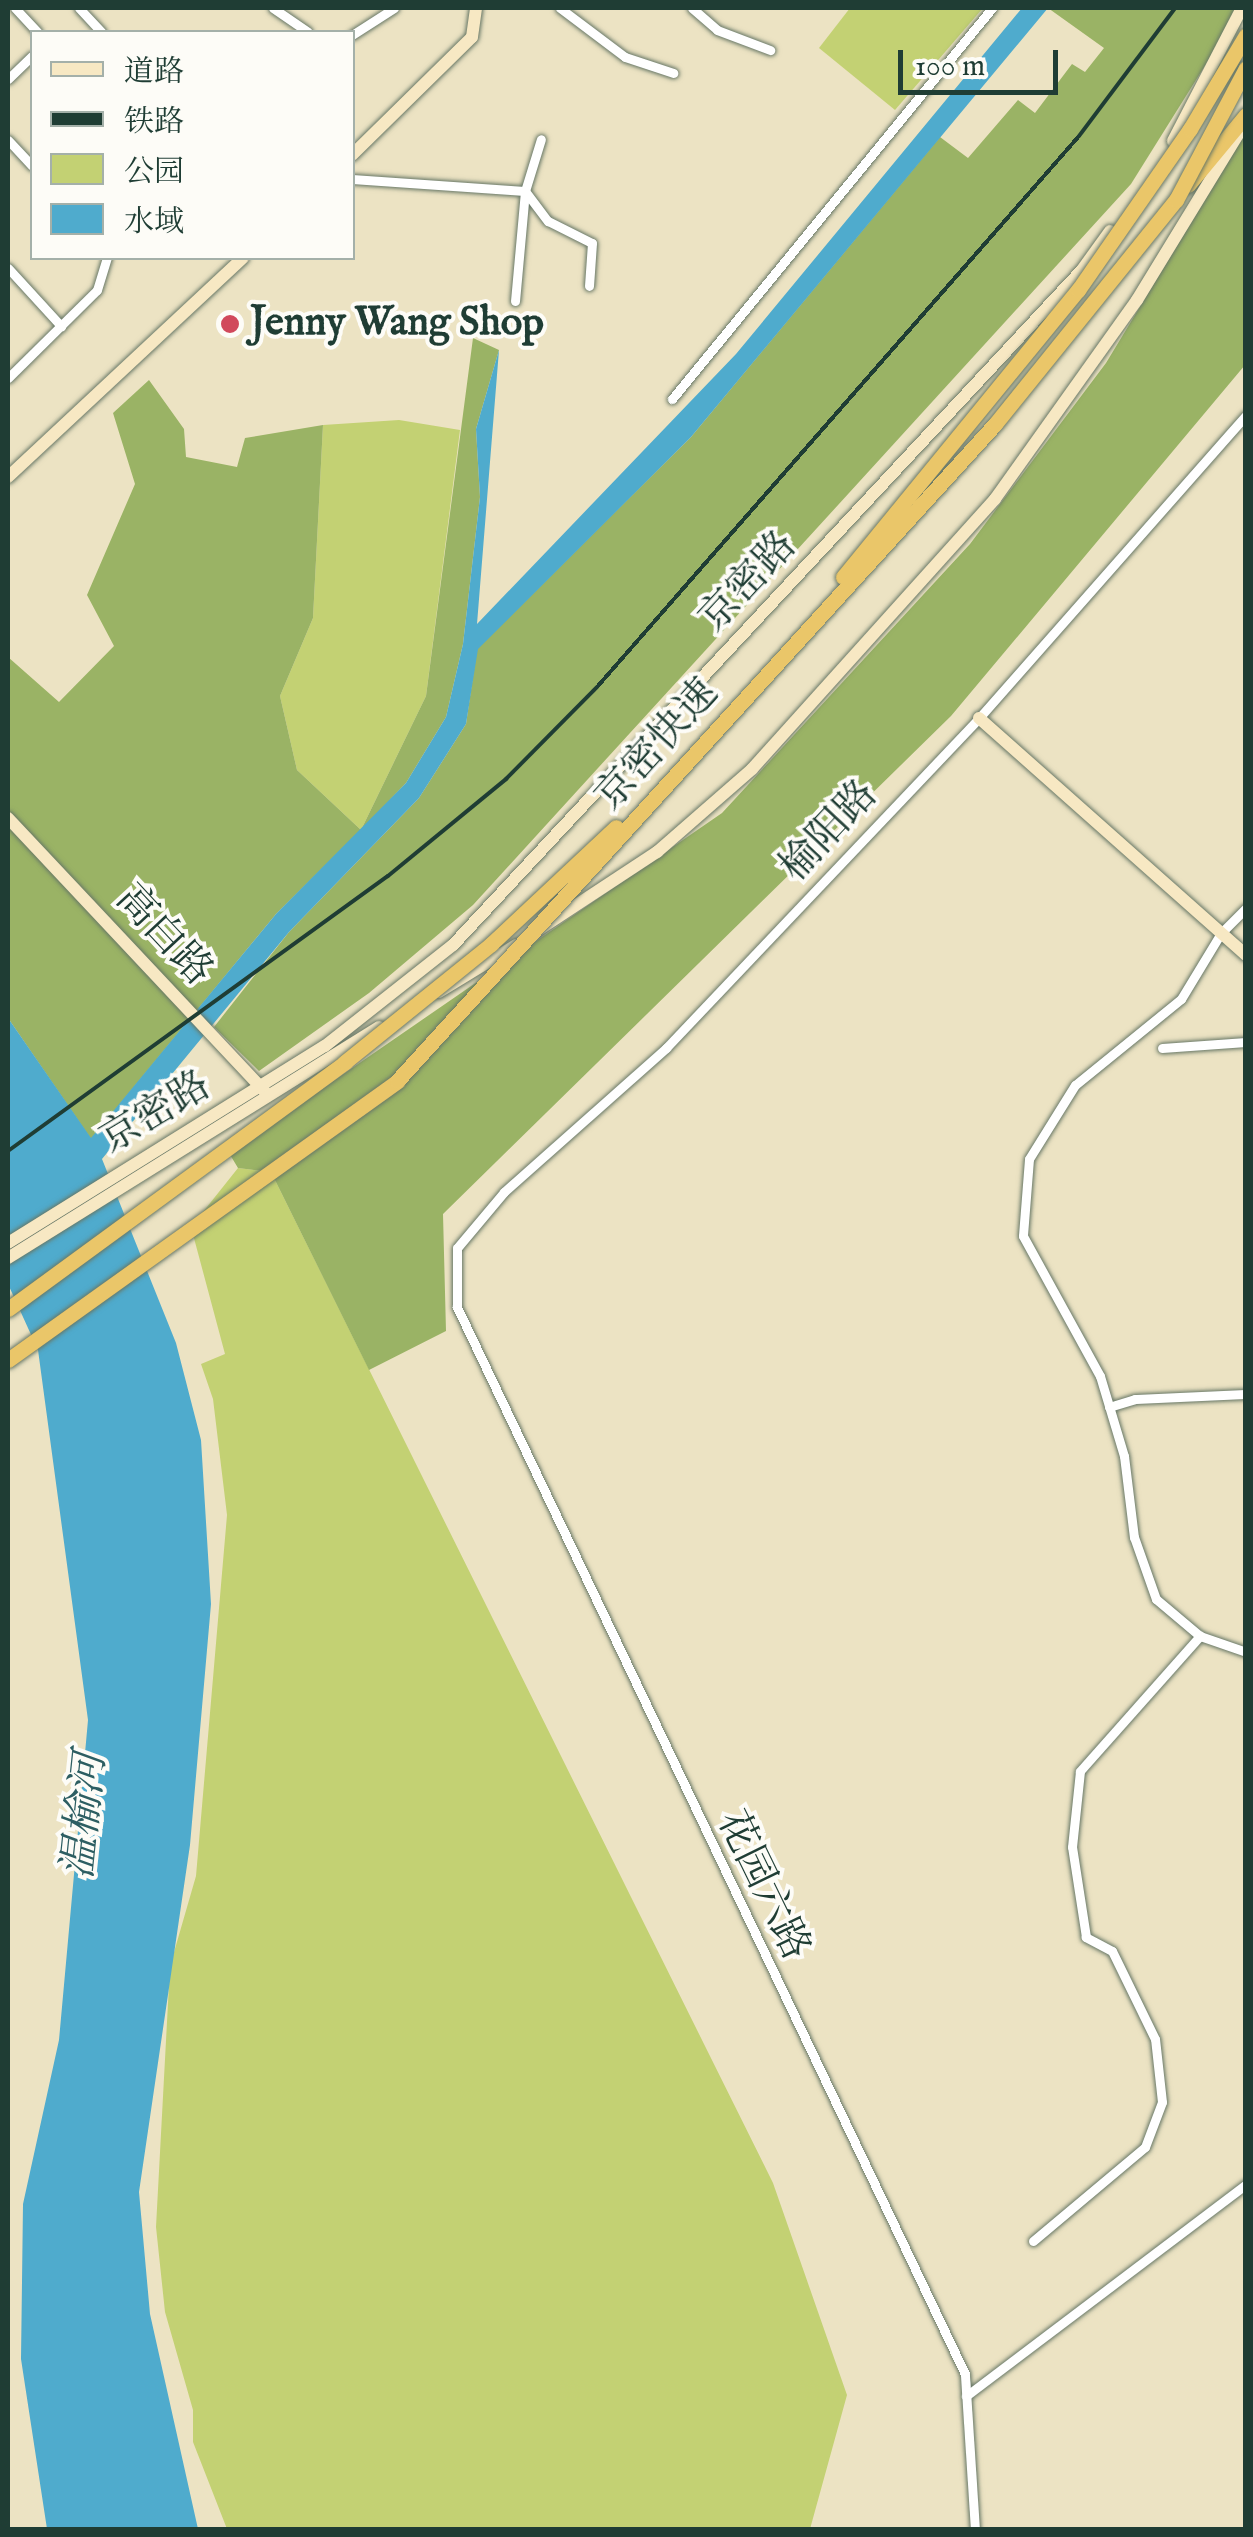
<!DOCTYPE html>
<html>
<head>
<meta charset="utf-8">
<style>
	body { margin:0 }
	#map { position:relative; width:1253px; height:2537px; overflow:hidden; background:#ece3c3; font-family:"IM FELL English","Noto Serif SC",serif }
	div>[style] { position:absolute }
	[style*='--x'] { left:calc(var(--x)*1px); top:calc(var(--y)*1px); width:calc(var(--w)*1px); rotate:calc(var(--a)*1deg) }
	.green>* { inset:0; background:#c3d173 }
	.forest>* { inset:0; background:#9ab365 }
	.water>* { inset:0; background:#4fabcd }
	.roads { filter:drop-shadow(0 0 2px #677766) drop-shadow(0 0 2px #677766) }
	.street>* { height:9px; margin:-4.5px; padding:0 4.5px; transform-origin:4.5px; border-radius:4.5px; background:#fff }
	.secondary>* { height:12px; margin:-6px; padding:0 6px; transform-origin:6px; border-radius:6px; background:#f7e8c3 }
	.highway>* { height:15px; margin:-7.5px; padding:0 7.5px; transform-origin:7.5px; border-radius:7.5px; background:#eac669 }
	.rail>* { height:4px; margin:-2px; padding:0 2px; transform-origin:2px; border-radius:2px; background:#1f3d34 }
	.bridges { filter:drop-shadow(0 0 2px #677766) drop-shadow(0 0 2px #677766) }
	.highway-bridge>* { height:15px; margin:-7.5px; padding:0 7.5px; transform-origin:7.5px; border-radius:7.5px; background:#eac669 }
	.dots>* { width:28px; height:28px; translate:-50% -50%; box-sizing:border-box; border:5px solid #fdfcf7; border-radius:50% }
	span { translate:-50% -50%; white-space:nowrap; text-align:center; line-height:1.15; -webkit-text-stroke:8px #fdfcf7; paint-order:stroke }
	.poi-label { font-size:40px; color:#1f3d34; font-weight:700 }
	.left { translate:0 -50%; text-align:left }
	.street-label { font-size:40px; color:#1f3d34 }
	.water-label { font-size:42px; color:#2d5e62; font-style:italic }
	.frame { position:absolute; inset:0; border:10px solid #1f3d34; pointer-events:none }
	.legend { position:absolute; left:30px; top:30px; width:325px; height:230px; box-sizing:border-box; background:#fdfcf7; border:2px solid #a4b0a9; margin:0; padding:12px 18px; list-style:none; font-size:30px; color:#1f3d34 }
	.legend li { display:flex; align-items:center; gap:20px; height:50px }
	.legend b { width:50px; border:2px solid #a4b0a9 }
	.scale { position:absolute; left:898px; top:50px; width:160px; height:45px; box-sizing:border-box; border:5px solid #1f3d34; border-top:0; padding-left:12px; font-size:30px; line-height:35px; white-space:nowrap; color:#1f3d34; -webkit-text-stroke:8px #fdfcf7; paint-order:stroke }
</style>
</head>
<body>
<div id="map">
	<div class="green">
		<i style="clip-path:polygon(850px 8px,983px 8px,895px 110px,819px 48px)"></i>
		<i style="clip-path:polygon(399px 420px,460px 430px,426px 696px,361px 830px,297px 770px,280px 696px,313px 618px,323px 425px)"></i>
		<i style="clip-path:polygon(238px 1168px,271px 1172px,773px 2183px,847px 2395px,810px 2529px,227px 2529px,193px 2442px,193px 2410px,165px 2312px,156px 2227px,170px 1966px,196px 1876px,227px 1515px,213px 1399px,201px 1364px,225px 1354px,191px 1227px)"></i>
	</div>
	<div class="forest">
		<i style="clip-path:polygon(1048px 8px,1241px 8px,1131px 184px,473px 905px,369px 993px,259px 1071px,214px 1027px,289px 932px,419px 798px,466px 724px,477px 649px,691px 437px,940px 137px,968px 158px,1018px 100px,1035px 113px,1072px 64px,1085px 72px,1104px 48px)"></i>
		<i style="clip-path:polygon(1245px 133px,1245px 365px,951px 716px,443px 1214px,446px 1331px,369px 1370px,271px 1172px,238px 1168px,229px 1153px,722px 813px,970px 544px,1106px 363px)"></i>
		<i style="clip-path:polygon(473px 338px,499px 350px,476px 429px,480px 497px,463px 644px,446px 717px,406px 783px,361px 830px,276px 914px,91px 1139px,8px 1018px,8px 657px,59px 702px,114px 646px,87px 595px,135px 484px,113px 413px,149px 380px,184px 429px,186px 457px,237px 467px,245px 438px,323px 425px,313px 618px,280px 696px,297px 770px,361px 830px,426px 696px)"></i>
	</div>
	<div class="water">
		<i style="clip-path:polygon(1022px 8px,1048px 8px,691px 437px,478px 649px,466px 724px,419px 798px,289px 932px,102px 1159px,176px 1343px,201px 1440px,211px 1604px,190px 1845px,139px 2192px,150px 2314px,198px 2529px,47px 2529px,21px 2359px,23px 2204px,59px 2040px,88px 1720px,38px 1350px,8px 1284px,8px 1018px,91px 1138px,276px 914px,406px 783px,446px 717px,463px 644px,480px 497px,476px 429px,499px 350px,477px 624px,736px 354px)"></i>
	</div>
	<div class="roads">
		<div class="street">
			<i style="--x:15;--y:8;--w:33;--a:47"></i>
			<i style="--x:79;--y:8;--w:33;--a:47"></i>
			<i style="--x:273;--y:8;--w:42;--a:34.4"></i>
			<i style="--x:560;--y:8;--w:81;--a:37"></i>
			<i style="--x:625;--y:57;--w:51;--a:18.4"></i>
			<i style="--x:692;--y:8;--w:33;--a:41"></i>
			<i style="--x:717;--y:30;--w:57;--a:20.7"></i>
			<i style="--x:352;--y:35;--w:50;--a:-32.7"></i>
			<i style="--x:8;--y:79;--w:33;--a:-44"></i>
			<i style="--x:8;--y:140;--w:35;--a:47"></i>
			<i style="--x:352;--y:179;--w:173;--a:4"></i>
			<i style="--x:525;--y:191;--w:38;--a:53"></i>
			<i style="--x:548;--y:221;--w:49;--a:26.6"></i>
			<i style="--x:592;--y:243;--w:43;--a:94"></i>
			<i style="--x:8;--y:268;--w:79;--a:47.6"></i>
			<i style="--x:515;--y:301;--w:110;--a:-84.8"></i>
			<i style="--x:525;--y:191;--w:54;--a:-72.9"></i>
			<i style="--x:8;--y:378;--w:125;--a:-44.7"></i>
			<i style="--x:97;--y:290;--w:34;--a:-73"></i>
			<i style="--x:672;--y:399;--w:505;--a:-50.7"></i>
			<i style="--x:1246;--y:908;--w:35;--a:135"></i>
			<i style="--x:1221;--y:933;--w:77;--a:121.2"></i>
			<i style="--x:1181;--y:999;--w:136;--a:140.9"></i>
			<i style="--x:1075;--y:1085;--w:87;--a:121.9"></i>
			<i style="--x:1029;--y:1159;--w:77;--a:94.5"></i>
			<i style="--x:1023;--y:1236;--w:160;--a:61.2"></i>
			<i style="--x:1100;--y:1376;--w:84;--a:73.3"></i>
			<i style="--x:1124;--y:1456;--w:82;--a:83"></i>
			<i style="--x:1134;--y:1537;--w:66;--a:70.5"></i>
			<i style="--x:1156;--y:1599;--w:57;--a:40.1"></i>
			<i style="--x:1200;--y:1636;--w:49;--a:19.2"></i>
			<i style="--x:1162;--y:1048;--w:84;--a:-4.1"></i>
			<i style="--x:1109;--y:1407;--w:27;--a:-17"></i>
			<i style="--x:1135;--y:1399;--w:111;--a:-2.6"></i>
			<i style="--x:1033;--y:2241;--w:146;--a:-40"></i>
			<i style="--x:1145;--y:2147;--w:48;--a:-69.3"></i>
			<i style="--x:1162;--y:2102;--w:63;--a:-96.3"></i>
			<i style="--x:1155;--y:2039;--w:98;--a:-116"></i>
			<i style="--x:1112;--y:1951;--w:30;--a:-152"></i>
			<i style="--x:1086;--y:1937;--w:91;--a:-98.8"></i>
			<i style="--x:1072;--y:1847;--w:76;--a:-84"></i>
			<i style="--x:1080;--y:1771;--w:181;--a:-48.4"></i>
			<i style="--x:966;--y:2396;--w:351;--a:-37.1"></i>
			<i style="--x:975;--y:2530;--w:156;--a:-93.7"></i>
			<i style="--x:965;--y:2374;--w:1182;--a:-115.46"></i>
			<i style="--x:457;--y:1307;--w:59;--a:-90"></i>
			<i style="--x:457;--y:1248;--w:73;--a:-50"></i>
			<i style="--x:504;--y:1192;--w:217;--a:-41.6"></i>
			<i style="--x:666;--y:1048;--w:455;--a:-46.5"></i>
			<i style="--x:979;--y:718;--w:404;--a:-48.6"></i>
		</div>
		<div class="secondary">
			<i style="--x:1173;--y:141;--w:150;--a:-62.6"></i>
			<i style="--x:352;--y:155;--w:168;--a:-44.5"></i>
			<i style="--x:472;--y:37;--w:29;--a:-82"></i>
			<i style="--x:8;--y:477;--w:321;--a:-43"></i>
			<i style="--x:979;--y:718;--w:357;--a:41.6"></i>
			<i style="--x:8;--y:818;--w:376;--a:46.8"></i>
			<i style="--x:537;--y:931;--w:144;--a:-33.4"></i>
			<i style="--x:657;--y:852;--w:126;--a:-41.1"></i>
			<i style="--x:752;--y:769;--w:363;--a:-48"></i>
			<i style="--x:995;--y:499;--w:244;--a:-54.5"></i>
			<i style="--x:1137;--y:300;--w:207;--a:-58.6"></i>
			<i style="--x:439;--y:992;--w:90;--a:-31.4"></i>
			<i style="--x:8;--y:1243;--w:373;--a:-31.9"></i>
			<i style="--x:325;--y:1046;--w:163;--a:-38.3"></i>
			<i style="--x:453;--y:945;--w:923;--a:-47.02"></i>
			<i style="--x:1082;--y:270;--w:48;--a:-54.3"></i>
			<i style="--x:8;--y:1258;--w:437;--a:-31.9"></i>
		</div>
		<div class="highway">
			<i style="--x:1188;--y:185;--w:91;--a:-50.4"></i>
		</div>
	</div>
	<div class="rail">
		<i style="--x:8;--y:1151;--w:469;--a:-35.9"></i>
		<i style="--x:388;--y:876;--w:153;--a:-39.4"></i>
		<i style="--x:506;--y:779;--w:129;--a:-45.3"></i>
		<i style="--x:597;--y:687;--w:732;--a:-48.82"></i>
		<i style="--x:1079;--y:136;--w:160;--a:-53.1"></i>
	</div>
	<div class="bridges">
		<div class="highway-bridge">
			<i style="--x:843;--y:577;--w:371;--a:-50.7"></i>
			<i style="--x:1078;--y:290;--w:196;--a:-55.2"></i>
			<i style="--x:1190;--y:129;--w:109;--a:-59.2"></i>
			<i style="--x:8;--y:1309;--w:418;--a:-36.2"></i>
			<i style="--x:345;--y:1062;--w:188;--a:-38.9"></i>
			<i style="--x:491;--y:944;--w:171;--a:-43.1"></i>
			<i style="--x:8;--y:1360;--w:479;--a:-35.6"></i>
			<i style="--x:397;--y:1081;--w:888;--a:-47.69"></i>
			<i style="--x:995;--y:424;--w:288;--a:-51.1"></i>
			<i style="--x:1176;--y:200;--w:149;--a:-62.1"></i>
		</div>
	</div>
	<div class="dots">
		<i style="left:230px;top:324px;background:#d1495b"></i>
	</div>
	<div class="poi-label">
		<span class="left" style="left:250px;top:324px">Jenny Wang Shop</span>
	</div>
	<div class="street-label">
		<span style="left:749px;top:583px;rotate:-47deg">京密路</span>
		<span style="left:658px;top:746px;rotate:-48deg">京密快速</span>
		<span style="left:830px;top:832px;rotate:-47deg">榆阳路</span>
		<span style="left:163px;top:936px;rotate:47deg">高白路</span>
		<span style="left:156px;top:1114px;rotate:-31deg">京密路</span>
		<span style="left:762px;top:1886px;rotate:64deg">花园六路</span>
	</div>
	<div class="water-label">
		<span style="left:86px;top:1816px;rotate:-84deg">温榆河</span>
	</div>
	<div class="frame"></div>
	<ul class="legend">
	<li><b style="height:12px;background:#f7e8c3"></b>道路</li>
	<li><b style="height:12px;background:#1f3d34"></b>铁路</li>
	<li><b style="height:28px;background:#c3d173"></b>公园</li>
	<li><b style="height:28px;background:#4fabcd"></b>水域</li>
	</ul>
	<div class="scale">100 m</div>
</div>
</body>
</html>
